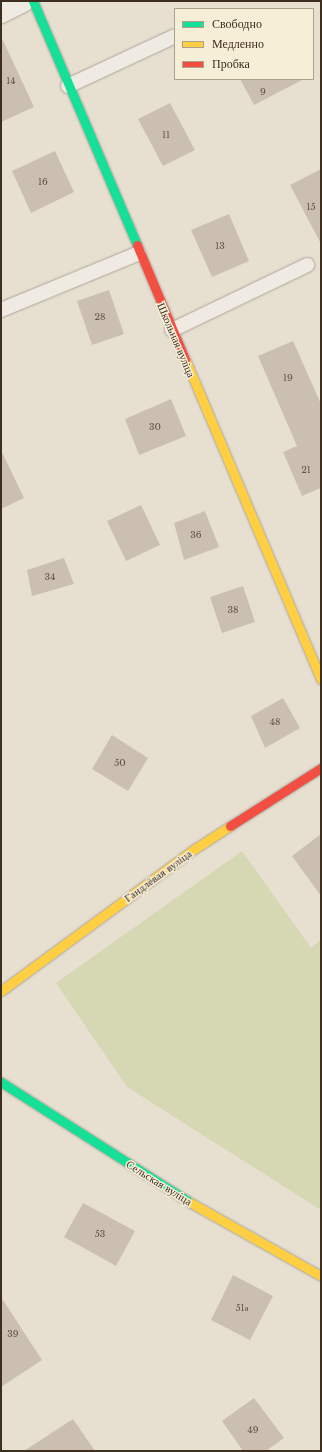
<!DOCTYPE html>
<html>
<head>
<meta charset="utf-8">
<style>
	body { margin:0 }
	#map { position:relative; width:322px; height:1452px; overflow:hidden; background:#e7e0d1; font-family:"Libre Baskerville",serif }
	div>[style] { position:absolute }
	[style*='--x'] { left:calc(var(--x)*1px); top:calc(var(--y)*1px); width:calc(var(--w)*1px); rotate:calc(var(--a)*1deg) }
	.green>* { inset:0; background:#d6d7b3 }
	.building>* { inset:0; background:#cbbfb2 }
	.roads { filter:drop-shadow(0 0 1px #ada599) drop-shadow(0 0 1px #ada599) }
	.lane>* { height:14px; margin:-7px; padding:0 7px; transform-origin:7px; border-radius:7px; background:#efebe3 }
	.street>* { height:22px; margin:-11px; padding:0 11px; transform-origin:11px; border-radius:11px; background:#efebe3 }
	.fast>* { height:9px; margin:-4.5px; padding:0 4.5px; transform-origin:4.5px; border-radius:4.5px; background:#16e098 }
	.slow>* { height:9px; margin:-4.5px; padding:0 4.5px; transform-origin:4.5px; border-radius:4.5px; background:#ffcf43 }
	.jam>* { height:9px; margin:-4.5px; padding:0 4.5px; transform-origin:4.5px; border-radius:4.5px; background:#f24e42 }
	span { translate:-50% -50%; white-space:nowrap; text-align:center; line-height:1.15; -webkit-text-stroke:3px #f7eed8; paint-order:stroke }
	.number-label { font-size:9px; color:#605244 }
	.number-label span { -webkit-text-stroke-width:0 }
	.street-label { font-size:11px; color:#3d2e20 }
	.frame { position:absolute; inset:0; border:2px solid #3d2e20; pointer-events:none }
	.legend { position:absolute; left:174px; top:8px; width:140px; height:72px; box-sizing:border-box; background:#f7eed8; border:1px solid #ada18e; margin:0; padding:5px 7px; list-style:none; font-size:12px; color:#3d2e20 }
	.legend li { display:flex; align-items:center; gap:8px; height:20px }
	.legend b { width:20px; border:1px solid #ada18e }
</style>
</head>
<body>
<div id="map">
	<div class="green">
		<i style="clip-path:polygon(242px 851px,311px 948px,321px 940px,321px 1210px,127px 1087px,56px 983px)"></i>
	</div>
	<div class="building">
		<i style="clip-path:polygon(1px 36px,34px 107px,1px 122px)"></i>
		<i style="clip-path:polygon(240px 79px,304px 79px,254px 105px)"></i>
		<i style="clip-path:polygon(170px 103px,195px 150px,163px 166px,138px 119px)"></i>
		<i style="clip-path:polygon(55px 151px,74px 192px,31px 213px,12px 171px)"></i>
		<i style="clip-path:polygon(321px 169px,321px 244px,290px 185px)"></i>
		<i style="clip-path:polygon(229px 214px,249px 261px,212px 277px,191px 230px)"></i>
		<i style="clip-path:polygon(109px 290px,124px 334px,92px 345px,77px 301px)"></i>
		<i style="clip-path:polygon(293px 341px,321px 404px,321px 488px,302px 496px,283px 452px,297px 446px,258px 356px)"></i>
		<i style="clip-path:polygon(171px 399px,186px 436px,139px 455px,125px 419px)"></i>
		<i style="clip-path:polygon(1px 450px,24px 498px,1px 509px)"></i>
		<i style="clip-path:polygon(141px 505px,160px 545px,126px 561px,107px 521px)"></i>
		<i style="clip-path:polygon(205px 511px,219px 547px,184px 560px,174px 523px)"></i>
		<i style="clip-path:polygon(64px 558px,74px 584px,32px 596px,27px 570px)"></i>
		<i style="clip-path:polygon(243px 586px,255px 622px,222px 633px,210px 597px)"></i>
		<i style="clip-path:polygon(283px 698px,300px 728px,265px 748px,251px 716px)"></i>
		<i style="clip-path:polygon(112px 735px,148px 758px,128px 791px,92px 769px)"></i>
		<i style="clip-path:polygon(321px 834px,321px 896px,292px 856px)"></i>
		<i style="clip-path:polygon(83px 1203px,135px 1231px,116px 1266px,64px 1237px)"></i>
		<i style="clip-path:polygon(233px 1275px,273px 1296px,250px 1340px,211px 1320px)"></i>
		<i style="clip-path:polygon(1px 1297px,42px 1360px,1px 1387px)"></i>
		<i style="clip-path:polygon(254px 1398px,284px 1438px,266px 1451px,243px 1451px,222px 1421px)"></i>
		<i style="clip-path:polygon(73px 1419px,95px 1451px,24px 1451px)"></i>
	</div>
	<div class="roads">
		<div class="lane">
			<i style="--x:68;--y:86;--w:118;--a:-25"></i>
			<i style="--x:1;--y:310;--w:149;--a:-22.4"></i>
			<i style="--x:172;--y:330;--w:150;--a:-25.7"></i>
		</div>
		<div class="street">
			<i style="--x:1;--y:12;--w:25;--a:-27"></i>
		</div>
		<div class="fast">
			<i style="--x:33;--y:1;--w:265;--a:66.9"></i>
			<i style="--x:1;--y:1082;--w:225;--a:32.5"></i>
		</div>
		<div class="slow">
			<i style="--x:185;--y:359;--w:348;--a:67"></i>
			<i style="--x:1;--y:991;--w:242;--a:-36.3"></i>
			<i style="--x:196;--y:848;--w:40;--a:-32.9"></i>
			<i style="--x:191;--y:1203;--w:149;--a:29.3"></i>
		</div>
		<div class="jam">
			<i style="--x:137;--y:245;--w:124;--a:67.2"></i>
			<i style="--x:230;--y:826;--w:108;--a:-32.5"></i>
		</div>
	</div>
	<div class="number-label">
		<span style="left:11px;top:81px">14</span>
		<span style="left:263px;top:92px">9</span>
		<span style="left:166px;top:135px">11</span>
		<span style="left:43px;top:182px">16</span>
		<span style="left:311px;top:207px">15</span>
		<span style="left:220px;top:246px">13</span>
		<span style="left:100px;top:317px">28</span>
		<span style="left:288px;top:378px">19</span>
		<span style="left:155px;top:427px">30</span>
		<span style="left:306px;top:470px">21</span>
		<span style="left:196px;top:535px">36</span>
		<span style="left:50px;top:577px">34</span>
		<span style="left:233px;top:610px">38</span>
		<span style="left:275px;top:722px">48</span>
		<span style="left:120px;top:763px">50</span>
		<span style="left:100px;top:1234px">53</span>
		<span style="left:242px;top:1308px">51а</span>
		<span style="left:13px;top:1334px">39</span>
		<span style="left:253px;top:1430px">49</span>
	</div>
	<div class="street-label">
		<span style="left:176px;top:340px;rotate:67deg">Школьная вуліца</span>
		<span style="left:158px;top:876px;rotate:-36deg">Гандлёвая вуліца</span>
		<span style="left:159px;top:1183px;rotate:32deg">Сельская вуліца</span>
	</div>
	<div class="frame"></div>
	<ul class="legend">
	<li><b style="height:5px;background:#16e098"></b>Свободно</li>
	<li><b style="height:5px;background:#ffcf43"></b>Медленно</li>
	<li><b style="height:5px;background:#f24e42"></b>Пробка</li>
	</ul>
</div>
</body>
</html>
